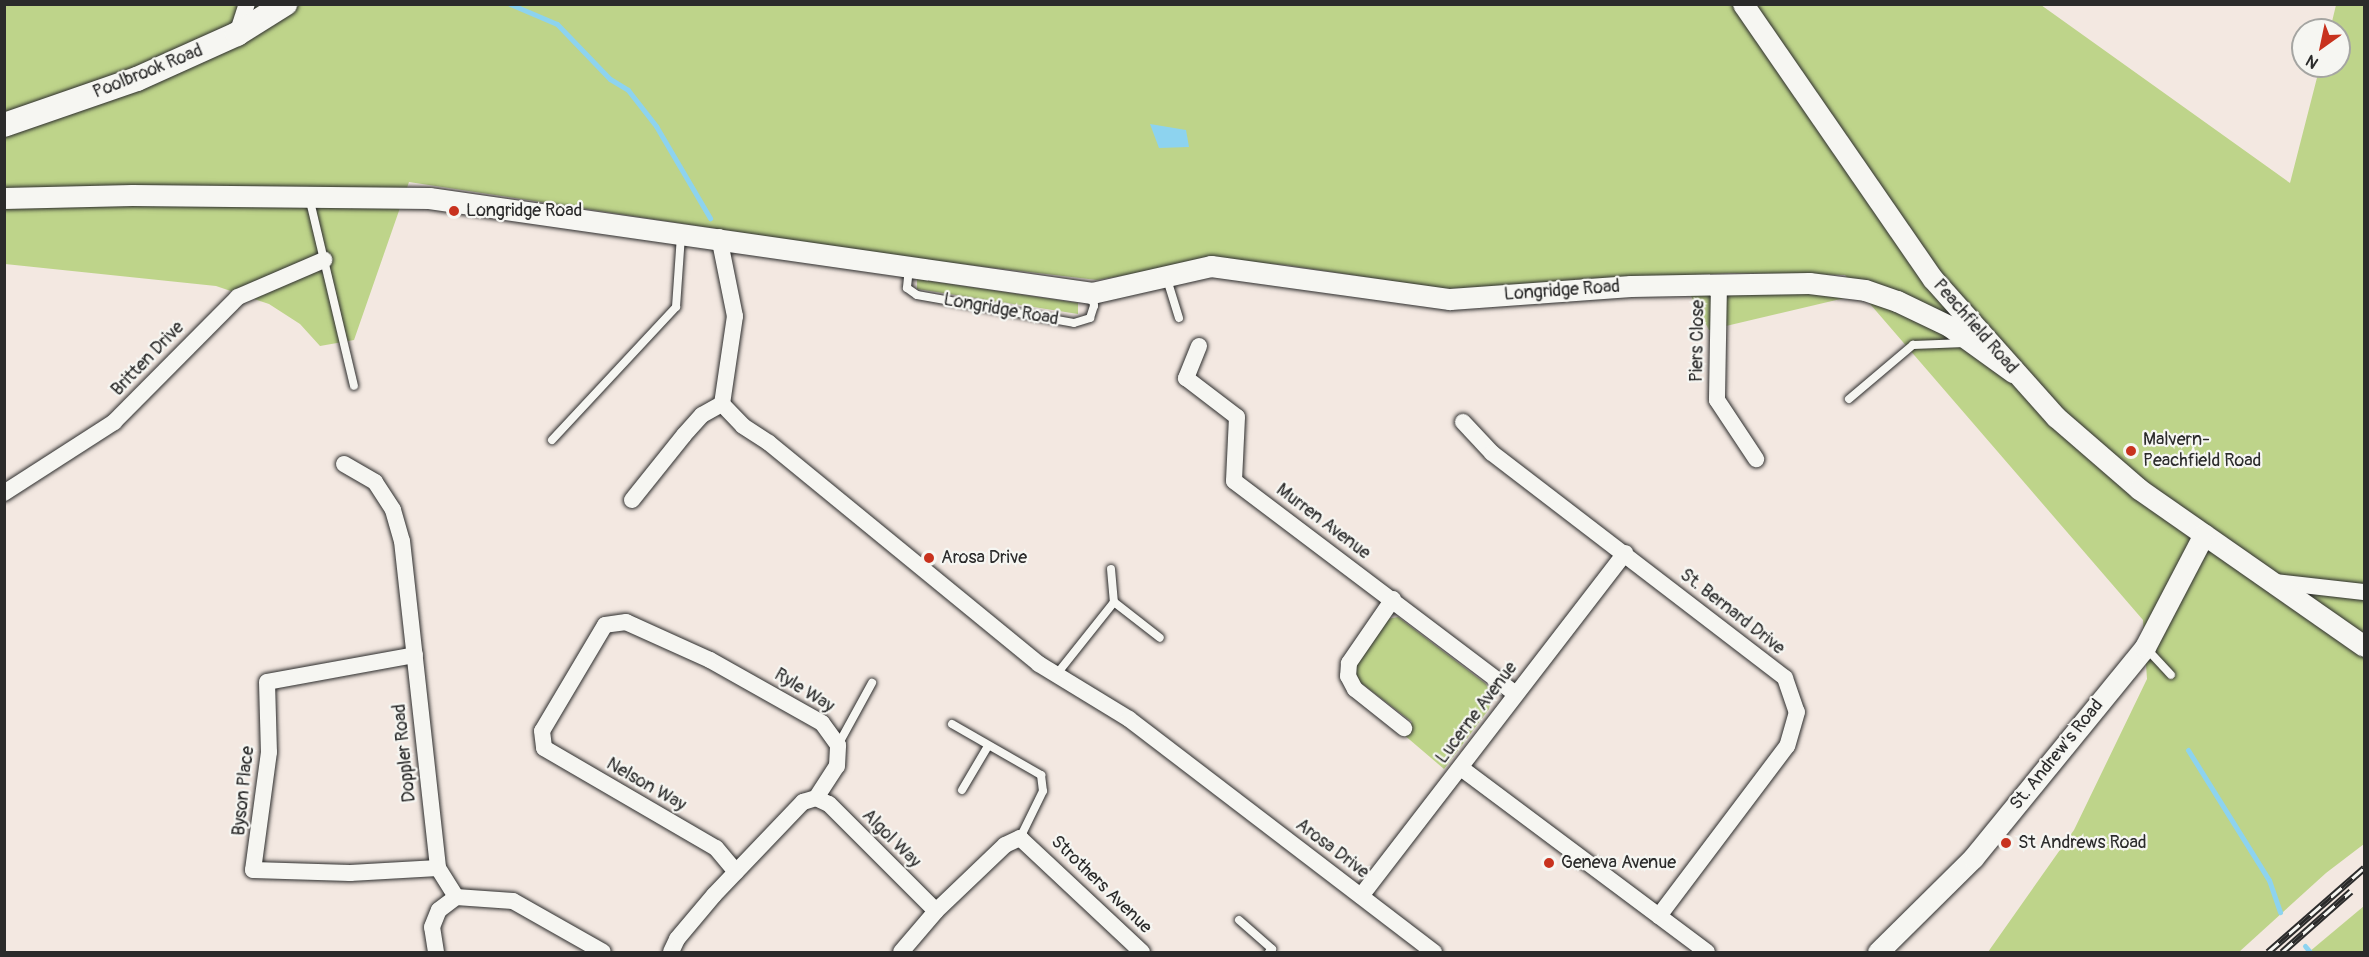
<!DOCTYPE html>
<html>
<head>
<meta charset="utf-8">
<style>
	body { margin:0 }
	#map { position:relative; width:2369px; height:957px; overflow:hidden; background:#f3e8e1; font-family:Pangolin,sans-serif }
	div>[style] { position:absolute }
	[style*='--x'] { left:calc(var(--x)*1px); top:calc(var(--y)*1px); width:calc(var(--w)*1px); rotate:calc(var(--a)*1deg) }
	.green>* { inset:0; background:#bed48a }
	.water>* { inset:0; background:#8dd3ef }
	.stream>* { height:5px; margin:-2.5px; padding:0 2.5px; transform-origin:2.5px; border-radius:2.5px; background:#8dd3ef }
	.roads { filter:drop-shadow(0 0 2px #2b2b2b) drop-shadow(0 0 2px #2b2b2b) }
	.service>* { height:8px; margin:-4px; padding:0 4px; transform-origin:4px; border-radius:4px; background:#f6f6f2 }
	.minor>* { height:16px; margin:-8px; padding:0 8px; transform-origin:8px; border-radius:8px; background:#f6f6f2 }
	.tertiary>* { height:21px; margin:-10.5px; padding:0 10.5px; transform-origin:10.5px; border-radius:10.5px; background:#f6f6f2 }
	.secondary>* { height:24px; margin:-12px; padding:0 12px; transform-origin:12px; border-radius:12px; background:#f6f6f2 }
	.rail>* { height:7px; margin-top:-3.5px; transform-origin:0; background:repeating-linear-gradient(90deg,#f6f6f2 0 14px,#2b2b2b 0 28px); box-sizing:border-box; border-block:2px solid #2b2b2b }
	.dots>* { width:16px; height:16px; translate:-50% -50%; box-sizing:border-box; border:3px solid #f6f6f2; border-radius:50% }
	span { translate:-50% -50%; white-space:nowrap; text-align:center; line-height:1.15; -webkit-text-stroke:4.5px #f6f6f2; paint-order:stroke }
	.street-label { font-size:18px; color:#2b2b2b }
	.poi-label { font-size:18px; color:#2b2b2b }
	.left { translate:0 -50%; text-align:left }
	.frame { position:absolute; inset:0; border:6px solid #2b2b2b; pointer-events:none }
	.north { position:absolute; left:2291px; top:18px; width:60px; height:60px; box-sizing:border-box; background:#f6f6f2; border:2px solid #a5a5a2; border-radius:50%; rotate:213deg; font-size:16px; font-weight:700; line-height:24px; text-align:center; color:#2b2b2b }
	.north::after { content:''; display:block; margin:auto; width:21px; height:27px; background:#c8321e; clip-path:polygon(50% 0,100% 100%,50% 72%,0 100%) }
</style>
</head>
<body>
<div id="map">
	<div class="green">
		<i style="clip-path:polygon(5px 5px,2041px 5px,2290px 183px,2320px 66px,2339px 66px,2339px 30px,2330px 30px,2336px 5px,2364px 5px,2364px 844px,2326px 873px,2239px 952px,1988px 952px,2074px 830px,2147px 679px,2143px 620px,1845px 275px,1730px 273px,1445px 289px,1286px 265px,1215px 260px,1097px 280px,909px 258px,409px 182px,354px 340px,320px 346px,300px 324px,269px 304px,216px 286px,5px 264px)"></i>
		<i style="clip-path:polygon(917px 279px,1078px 303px,1078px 314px,917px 289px)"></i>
		<i style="clip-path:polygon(1775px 290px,1849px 297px,1709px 330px,1690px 294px)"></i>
		<i style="clip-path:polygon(1398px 617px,1486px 684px,1492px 696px,1489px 709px,1444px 769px,1403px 734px,1412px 722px,1360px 682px,1354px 673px,1355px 663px,1387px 619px)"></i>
		<i style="clip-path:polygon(2364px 906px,2364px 952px,2309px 952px)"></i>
	</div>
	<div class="water">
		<i style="clip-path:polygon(1150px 124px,1186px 130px,1189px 147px,1159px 148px)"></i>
	</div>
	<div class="stream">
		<i style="--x:510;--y:4;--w:51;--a:23.1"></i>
		<i style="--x:557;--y:24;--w:76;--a:46.1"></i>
		<i style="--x:610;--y:79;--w:21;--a:31"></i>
		<i style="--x:628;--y:90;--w:46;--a:52.1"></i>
		<i style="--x:656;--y:126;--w:107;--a:59.6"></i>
		<i style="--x:2188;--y:750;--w:153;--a:58.1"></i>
		<i style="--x:2269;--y:880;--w:34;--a:71"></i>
		<i style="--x:2305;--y:946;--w:8;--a:50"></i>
	</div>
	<div class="roads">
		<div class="service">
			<i style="--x:309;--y:197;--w:194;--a:76.6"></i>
			<i style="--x:909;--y:268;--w:20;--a:96"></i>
			<i style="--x:907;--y:288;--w:12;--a:35"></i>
			<i style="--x:917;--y:295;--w:159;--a:10.1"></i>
			<i style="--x:1074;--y:323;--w:17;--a:-17"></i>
			<i style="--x:1090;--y:318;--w:13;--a:-72"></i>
			<i style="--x:1094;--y:306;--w:13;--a:-99"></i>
			<i style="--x:1166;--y:276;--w:44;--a:72.8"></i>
			<i style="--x:1849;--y:399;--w:84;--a:-40.2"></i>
			<i style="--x:1913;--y:345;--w:52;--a:-2.2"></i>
			<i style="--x:552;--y:440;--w:182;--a:-47"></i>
			<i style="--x:676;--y:307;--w:72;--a:-86"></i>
			<i style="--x:1111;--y:569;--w:33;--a:85"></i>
			<i style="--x:2145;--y:647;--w:38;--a:47"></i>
			<i style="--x:1056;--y:675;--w:93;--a:-51.5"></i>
			<i style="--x:1114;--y:602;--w:58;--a:38"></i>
			<i style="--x:952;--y:724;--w:103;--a:29.8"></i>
			<i style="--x:1041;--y:775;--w:16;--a:83"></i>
			<i style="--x:1043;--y:791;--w:52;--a:116.1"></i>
			<i style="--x:838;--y:745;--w:71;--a:-61.3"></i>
			<i style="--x:962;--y:790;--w:51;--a:-59.4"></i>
			<i style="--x:1239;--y:920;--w:44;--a:41.3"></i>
			<i style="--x:1272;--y:949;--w:4;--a:135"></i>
		</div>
		<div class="minor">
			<i style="--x:237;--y:34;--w:32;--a:-72"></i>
			<i style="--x:719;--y:237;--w:81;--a:78.6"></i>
			<i style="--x:735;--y:316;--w:89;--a:98.4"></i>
			<i style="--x:722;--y:404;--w:30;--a:46"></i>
			<i style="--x:743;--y:426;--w:31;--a:33"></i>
			<i style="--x:769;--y:443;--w:349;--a:39.3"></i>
			<i style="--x:1039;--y:664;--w:105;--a:31.4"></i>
			<i style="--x:1129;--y:719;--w:384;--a:37.4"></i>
			<i style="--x:1719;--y:283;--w:117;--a:91"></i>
			<i style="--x:1717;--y:400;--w:71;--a:56.5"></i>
			<i style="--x:1199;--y:346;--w:35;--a:112"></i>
			<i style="--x:1186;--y:378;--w:64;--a:37.4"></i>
			<i style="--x:1237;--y:417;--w:64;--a:92.7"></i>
			<i style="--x:1234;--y:481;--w:353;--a:37.1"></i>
			<i style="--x:1463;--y:422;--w:42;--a:46.9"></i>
			<i style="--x:1492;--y:453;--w:369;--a:37.5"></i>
			<i style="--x:1785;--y:678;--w:36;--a:71"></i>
			<i style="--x:1797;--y:712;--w:35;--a:106"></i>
			<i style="--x:1787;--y:746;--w:213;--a:127"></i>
			<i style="--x:344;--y:464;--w:36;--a:30"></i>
			<i style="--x:375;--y:482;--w:33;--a:57"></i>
			<i style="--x:393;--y:510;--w:32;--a:74"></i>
			<i style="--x:402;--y:541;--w:329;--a:83.7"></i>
			<i style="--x:438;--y:868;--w:34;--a:58"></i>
			<i style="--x:456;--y:897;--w:57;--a:4"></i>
			<i style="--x:513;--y:901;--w:103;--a:29.5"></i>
			<i style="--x:4;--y:493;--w:131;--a:-32.8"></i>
			<i style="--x:114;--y:422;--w:176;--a:-45.2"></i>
			<i style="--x:238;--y:297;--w:94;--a:-23.3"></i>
			<i style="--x:632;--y:500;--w:83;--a:-51.3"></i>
			<i style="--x:684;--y:435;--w:27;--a:-48"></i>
			<i style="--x:702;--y:415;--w:23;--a:-29"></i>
			<i style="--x:2276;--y:582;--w:89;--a:6.5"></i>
			<i style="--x:1393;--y:599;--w:78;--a:124.5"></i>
			<i style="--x:1349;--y:663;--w:13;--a:94"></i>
			<i style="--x:1348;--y:676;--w:15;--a:62"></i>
			<i style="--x:1355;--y:689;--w:63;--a:38.5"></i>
			<i style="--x:415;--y:655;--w:150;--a:169.7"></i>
			<i style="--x:267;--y:682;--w:70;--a:88.4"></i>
			<i style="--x:269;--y:752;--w:119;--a:97.7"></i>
			<i style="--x:253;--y:870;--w:97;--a:1.8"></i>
			<i style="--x:350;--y:873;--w:88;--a:-3.3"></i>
			<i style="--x:1461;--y:768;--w:307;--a:36.8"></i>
			<i style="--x:816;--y:798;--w:14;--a:25"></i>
			<i style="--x:829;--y:804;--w:151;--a:45"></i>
			<i style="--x:1361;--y:896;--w:433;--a:-52.4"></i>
			<i style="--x:436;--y:952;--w:25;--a:-99"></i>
			<i style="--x:432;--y:927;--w:18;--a:-68"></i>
			<i style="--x:439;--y:910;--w:21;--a:-37"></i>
			<i style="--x:671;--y:952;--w:14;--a:-65"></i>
			<i style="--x:677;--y:939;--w:57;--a:-49.9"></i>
			<i style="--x:714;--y:895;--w:129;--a:-46.3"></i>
			<i style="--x:803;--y:802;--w:14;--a:-17"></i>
			<i style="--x:816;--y:798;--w:38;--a:-57"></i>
			<i style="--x:837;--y:766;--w:21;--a:-87"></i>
			<i style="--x:838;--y:745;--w:27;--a:-126"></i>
			<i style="--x:822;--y:723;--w:129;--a:-150.6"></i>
			<i style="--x:710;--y:660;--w:92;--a:-155.7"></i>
			<i style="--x:626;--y:622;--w:21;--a:172"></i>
			<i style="--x:605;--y:625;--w:123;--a:120.7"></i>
			<i style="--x:542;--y:731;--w:17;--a:83"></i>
			<i style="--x:544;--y:748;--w:199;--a:30.2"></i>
			<i style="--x:716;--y:848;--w:31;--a:50"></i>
			<i style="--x:901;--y:952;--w:54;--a:-49.5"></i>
			<i style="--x:936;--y:911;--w:95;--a:-43.7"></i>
			<i style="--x:1005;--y:845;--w:17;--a:-25"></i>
			<i style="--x:1020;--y:838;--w:167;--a:43.1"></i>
		</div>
		<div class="tertiary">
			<i style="--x:1743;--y:4;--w:334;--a:55.4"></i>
			<i style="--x:1933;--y:279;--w:185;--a:48.3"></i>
			<i style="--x:2056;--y:417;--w:110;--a:40.9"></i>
			<i style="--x:2139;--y:489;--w:274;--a:34.9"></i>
			<i style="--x:4;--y:198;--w:128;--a:-1.3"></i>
			<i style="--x:132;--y:195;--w:297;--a:0.6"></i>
			<i style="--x:429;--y:198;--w:670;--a:8.15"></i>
			<i style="--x:1092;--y:293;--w:122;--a:-12.8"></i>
			<i style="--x:1211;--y:266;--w:241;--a:7.9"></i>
			<i style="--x:1450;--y:299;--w:181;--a:-4.1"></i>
			<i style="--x:1631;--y:286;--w:178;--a:-1"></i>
			<i style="--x:1809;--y:283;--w:56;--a:7.1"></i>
			<i style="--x:1865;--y:290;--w:34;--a:19"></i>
			<i style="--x:1897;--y:301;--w:58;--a:25.7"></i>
			<i style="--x:1949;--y:326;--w:79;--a:35.7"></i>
			<i style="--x:1878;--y:952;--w:134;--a:-44.7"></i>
			<i style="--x:1973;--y:858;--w:272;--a:-50.8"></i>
			<i style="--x:2145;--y:647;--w:127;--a:-62.4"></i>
		</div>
		<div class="secondary">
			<i style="--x:4;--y:125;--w:141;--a:-19.1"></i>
			<i style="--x:137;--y:79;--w:110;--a:-24.2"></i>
			<i style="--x:237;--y:34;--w:57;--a:-32"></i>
		</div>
	</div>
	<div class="rail">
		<i style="--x:2268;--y:952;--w:128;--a:-41.2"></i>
		<i style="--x:2282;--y:952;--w:92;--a:-41.5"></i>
	</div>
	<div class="dots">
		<i style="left:454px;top:211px;background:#c8321e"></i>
		<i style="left:2131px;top:451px;background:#c8321e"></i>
		<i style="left:929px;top:558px;background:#c8321e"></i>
		<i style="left:2006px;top:843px;background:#c8321e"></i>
		<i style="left:1549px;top:863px;background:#c8321e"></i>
	</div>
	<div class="street-label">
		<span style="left:148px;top:72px;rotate:-22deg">Poolbrook Road</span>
		<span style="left:1562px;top:291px;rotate:-4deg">Longridge Road</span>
		<span style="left:1001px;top:310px;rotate:10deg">Longridge Road</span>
		<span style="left:1975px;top:327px;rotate:49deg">Peachfield Road</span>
		<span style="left:1698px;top:341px;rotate:-89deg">Piers Close</span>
		<span style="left:148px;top:359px;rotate:-46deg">Britten Drive</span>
		<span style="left:1323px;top:522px;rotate:37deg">Murren Avenue</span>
		<span style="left:1732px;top:612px;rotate:38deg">St. Bernard Drive</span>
		<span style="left:804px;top:691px;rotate:32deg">Ryle Way</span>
		<span style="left:1477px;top:713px;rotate:-53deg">Lucerne Avenue</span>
		<span style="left:405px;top:753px;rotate:-96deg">Doppler Road</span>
		<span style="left:2057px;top:755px;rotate:-51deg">St. Andrew's Road</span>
		<span style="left:646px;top:785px;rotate:30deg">Nelson Way</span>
		<span style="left:244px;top:791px;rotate:-84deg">Byson Place</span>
		<span style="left:891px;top:839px;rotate:45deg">Algol Way</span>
		<span style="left:1332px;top:849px;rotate:37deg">Arosa Drive</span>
		<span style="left:1101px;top:885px;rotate:44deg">Strothers Avenue</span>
	</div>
	<div class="poi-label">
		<span class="left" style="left:466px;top:211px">Longridge Road</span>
		<span class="left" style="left:2143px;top:451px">Malvern-<br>Peachfield Road</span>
		<span class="left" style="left:941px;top:558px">Arosa Drive</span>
		<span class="left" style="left:2018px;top:843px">St Andrews Road</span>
		<span class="left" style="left:1561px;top:863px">Geneva Avenue</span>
	</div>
	<div class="frame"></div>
	<div class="north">N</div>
</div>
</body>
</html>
